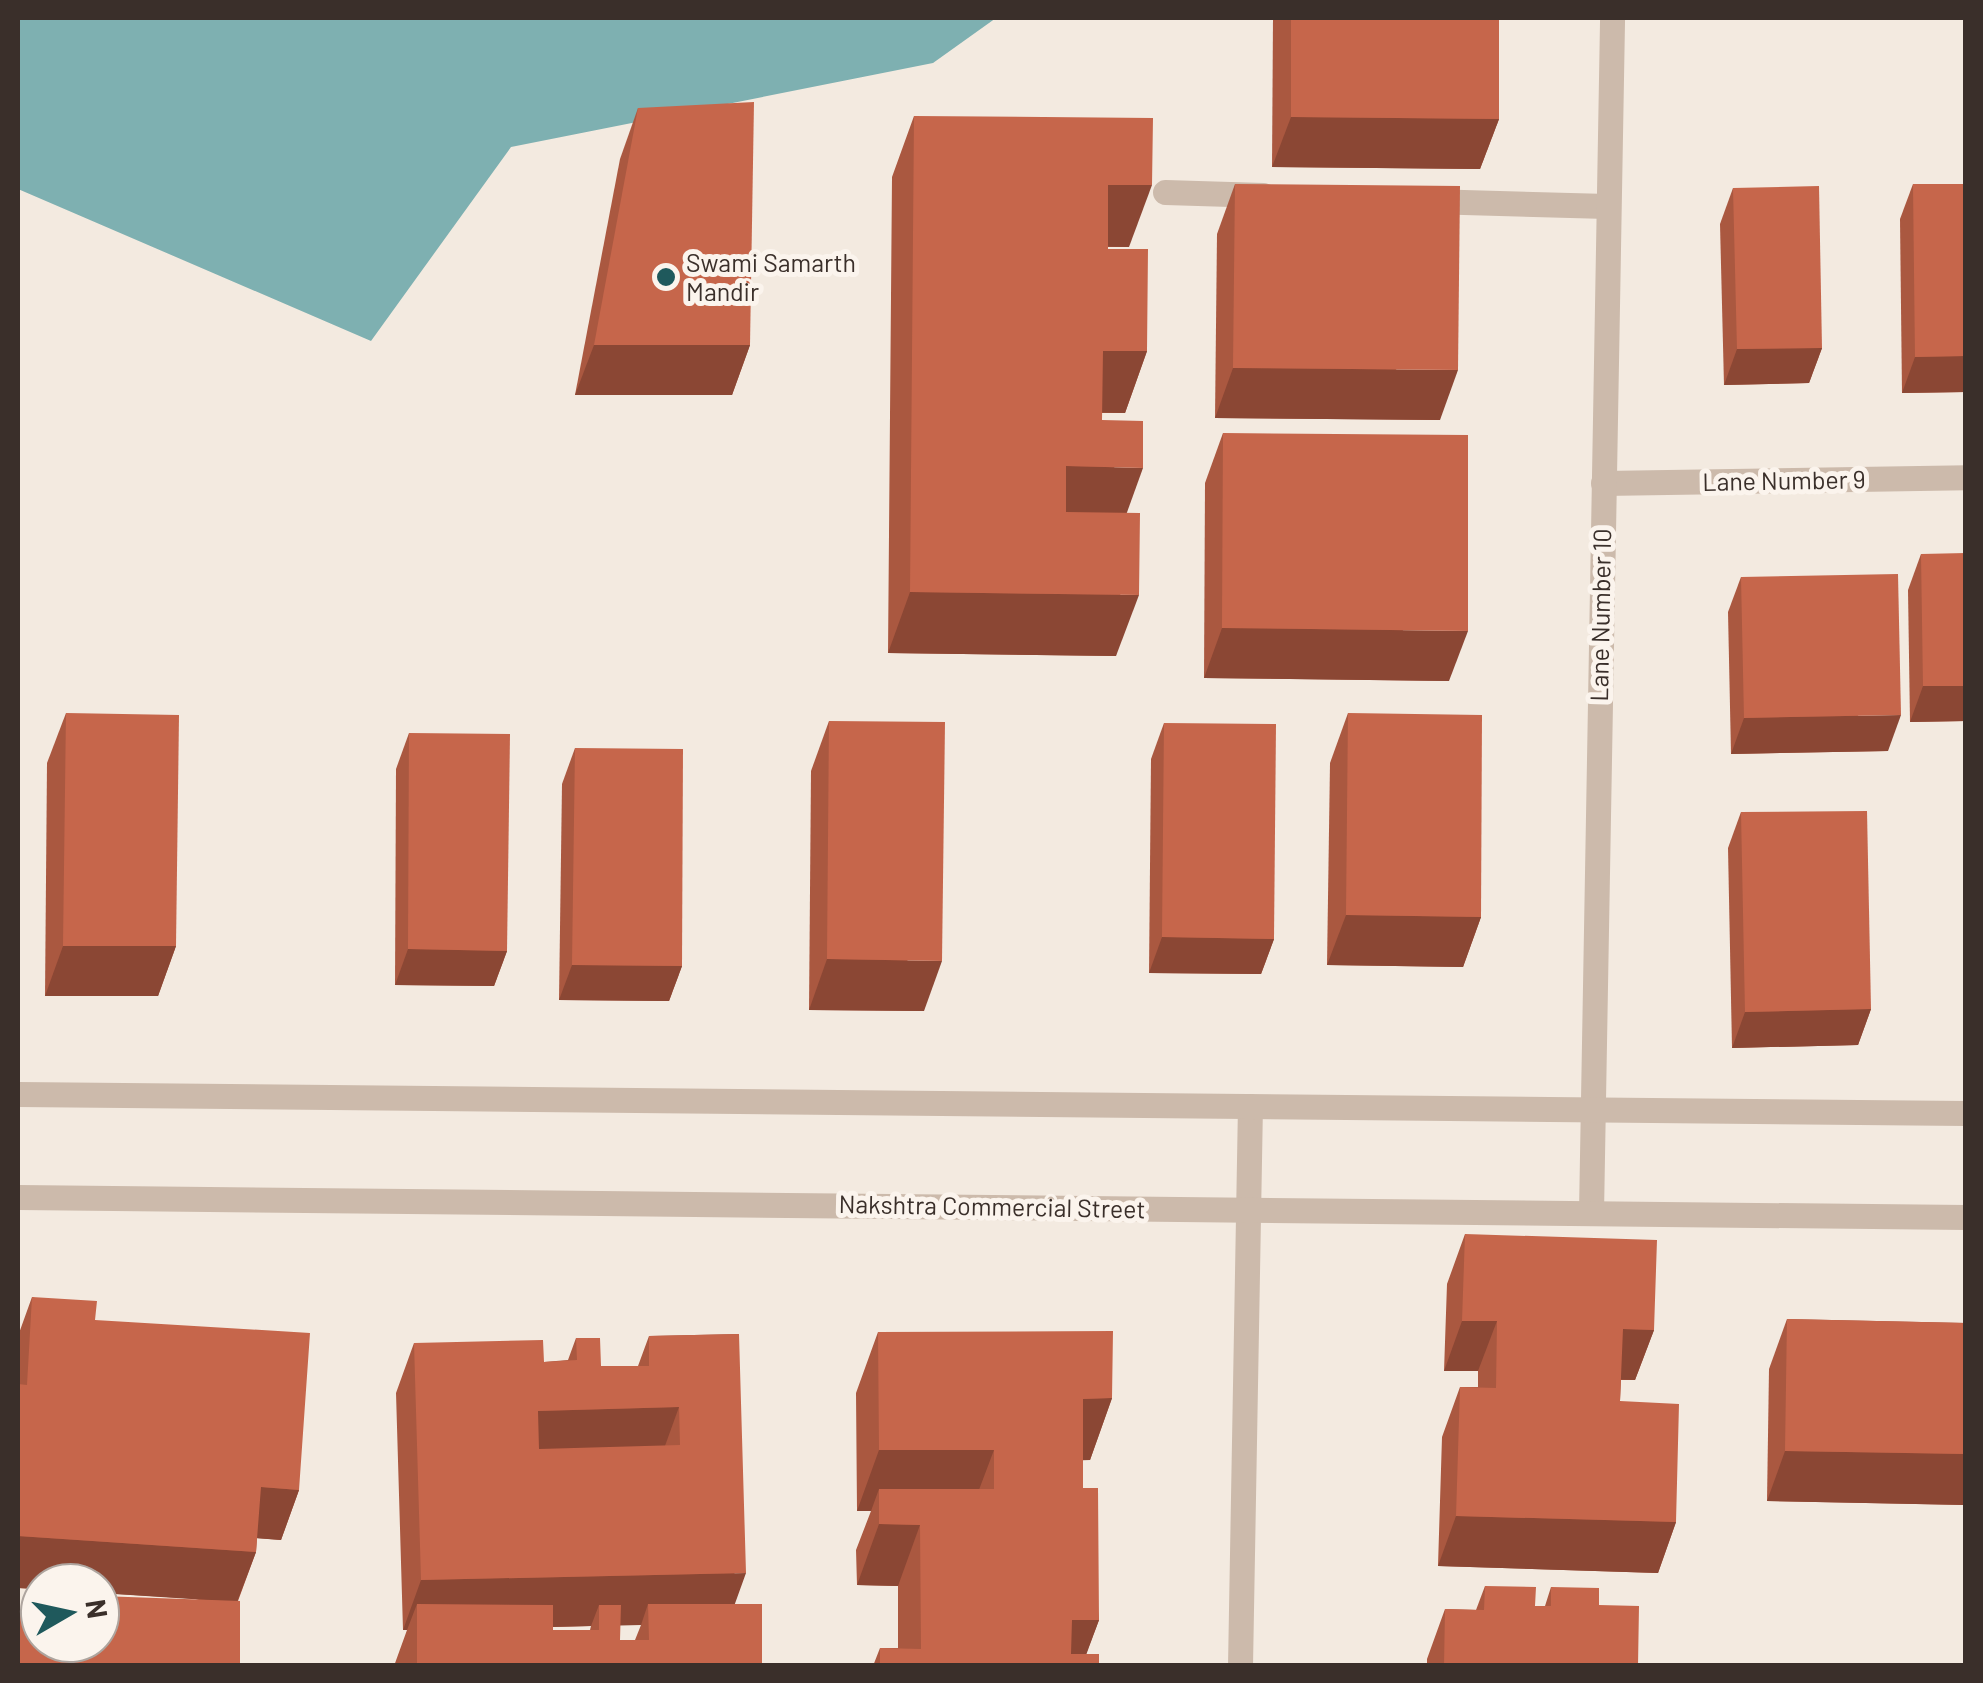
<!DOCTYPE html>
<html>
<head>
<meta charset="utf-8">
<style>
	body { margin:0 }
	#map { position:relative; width:1983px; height:1683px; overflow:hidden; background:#f3eae0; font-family:Barlow,sans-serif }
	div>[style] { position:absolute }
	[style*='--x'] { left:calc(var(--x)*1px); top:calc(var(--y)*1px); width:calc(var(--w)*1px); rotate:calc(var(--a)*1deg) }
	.water>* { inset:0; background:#7eb0b1 }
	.minor>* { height:25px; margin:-12.5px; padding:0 12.5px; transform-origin:12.5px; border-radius:12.5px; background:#ccbaab }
	.tertiary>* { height:25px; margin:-12.5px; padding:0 12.5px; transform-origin:12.5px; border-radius:12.5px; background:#ccbaab }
	.wall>* { inset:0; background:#aa5840 }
	.shaded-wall>* { inset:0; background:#8b4734 }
	.building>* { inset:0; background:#c6664b }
	.dots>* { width:28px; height:28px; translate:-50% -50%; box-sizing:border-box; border:5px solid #fbf4ed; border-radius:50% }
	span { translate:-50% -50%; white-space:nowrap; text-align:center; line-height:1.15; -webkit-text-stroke:10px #fbf4ed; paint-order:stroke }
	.poi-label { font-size:25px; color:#3a2f2a }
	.left { translate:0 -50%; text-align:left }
	.street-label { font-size:25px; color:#3a2f2a }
	.frame { position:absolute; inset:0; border:20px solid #3a2f2a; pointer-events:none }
	.north { position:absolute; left:20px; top:1563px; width:100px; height:100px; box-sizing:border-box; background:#fbf4ed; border:2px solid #aea59f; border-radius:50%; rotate:81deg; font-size:28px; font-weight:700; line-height:40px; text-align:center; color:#3a2f2a }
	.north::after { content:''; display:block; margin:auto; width:35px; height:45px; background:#1f595c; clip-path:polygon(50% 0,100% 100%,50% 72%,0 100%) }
</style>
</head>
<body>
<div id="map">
	<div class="water">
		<i style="clip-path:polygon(18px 18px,996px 18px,933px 63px,511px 147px,371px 341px,18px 189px)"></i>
	</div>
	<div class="minor">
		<i style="--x:1165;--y:192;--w:98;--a:1.8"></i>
		<i style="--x:1428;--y:201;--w:179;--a:1.6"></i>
		<i style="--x:1603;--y:483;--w:363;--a:-0.9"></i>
		<i style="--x:1591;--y:1213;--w:1195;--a:-88.99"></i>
		<i style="--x:1240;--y:1666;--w:560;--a:-88.98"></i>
	</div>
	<div class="tertiary">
		<i style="--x:18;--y:1094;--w:1948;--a:0.56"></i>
		<i style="--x:18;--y:1197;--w:1948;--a:0.59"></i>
	</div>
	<div class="wall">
		<i style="clip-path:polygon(1273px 18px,1499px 18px,1499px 119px,1480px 169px,1272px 167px)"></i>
		<i style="clip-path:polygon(638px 108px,750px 345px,732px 395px,575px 395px,620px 159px)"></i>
		<i style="clip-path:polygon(914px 116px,1129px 247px,1108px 247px,1108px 249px,1147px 351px,1125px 413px,1102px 413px,1102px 420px,1126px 513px,1116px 656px,888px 653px,892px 177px)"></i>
		<i style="clip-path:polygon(1235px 184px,1440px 420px,1215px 418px,1217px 234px)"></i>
		<i style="clip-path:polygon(1913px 184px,1966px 184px,1966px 392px,1902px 393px,1900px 219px)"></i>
		<i style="clip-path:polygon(1733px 188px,1822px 348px,1809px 383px,1724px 385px,1720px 224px)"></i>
		<i style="clip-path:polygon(1223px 433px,1449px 681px,1204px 678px,1205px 483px)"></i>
		<i style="clip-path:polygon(1921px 554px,1966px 721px,1910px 722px,1908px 590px)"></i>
		<i style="clip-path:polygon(1741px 577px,1888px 751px,1731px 754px,1728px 612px)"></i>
		<i style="clip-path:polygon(66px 713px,176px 946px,158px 996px,45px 996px,47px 763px)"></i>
		<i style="clip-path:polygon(1348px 713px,1481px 917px,1463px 967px,1327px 965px,1330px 763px)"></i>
		<i style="clip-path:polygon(829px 721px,924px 1011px,809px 1010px,811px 771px)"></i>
		<i style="clip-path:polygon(1164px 723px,1274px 939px,1261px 974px,1149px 973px,1151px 759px)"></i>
		<i style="clip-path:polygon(409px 733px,507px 951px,494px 986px,395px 985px,396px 769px)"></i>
		<i style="clip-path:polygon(575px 748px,682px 966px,669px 1001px,559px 1000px,562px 784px)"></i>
		<i style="clip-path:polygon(1741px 812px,1871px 1009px,1858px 1045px,1732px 1048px,1728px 848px)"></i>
		<i style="clip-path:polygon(1465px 1234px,1654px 1330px,1635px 1380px,1621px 1380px,1620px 1401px,1676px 1522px,1658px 1573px,1438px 1566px,1442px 1437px,1460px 1387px,1478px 1387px,1478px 1371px,1444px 1371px,1447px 1284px)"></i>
		<i style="clip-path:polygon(32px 1297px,95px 1320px,299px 1490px,281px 1540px,257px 1538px,256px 1552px,238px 1601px,40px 1643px,199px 1599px,18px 1588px,18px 1336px)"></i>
		<i style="clip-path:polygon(1787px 1319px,1966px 1323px,1966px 1505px,1767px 1501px,1769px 1369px)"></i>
		<i style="clip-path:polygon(878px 1332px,1112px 1398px,1090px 1460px,1083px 1460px,1083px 1488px,1099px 1620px,1086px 1654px,1099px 1666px,873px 1666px,880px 1648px,898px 1648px,898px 1586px,857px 1585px,856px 1550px,871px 1511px,857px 1511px,856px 1393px)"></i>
		<i style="clip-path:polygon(evenodd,739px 1334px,734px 1604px,762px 1666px,394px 1666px,407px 1630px,403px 1630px,396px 1393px,414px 1343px,544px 1362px,568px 1360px,576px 1338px,601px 1366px,638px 1366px,649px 1336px,739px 1334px,620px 1625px,641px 1625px,635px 1640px,620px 1640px,620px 1625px,739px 1334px,591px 1626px,590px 1630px,553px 1630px,553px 1627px,591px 1626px)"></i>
		<i style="clip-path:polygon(1485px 1586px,1535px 1606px,1545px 1606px,1551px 1587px,1599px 1605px,1638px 1666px,1427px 1666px,1427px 1659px,1445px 1609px,1476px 1610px)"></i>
	</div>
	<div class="shaded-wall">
		<i style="clip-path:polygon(1291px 117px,1499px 119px,1480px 169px,1272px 167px)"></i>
		<i style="clip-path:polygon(1108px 185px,1152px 185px,1129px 247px,1086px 246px)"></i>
		<i style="clip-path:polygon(594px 345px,750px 345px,732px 395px,575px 395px)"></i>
		<i style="clip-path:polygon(1822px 348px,1809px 383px,1724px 385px,1737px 349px)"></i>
		<i style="clip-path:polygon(1103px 351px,1147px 351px,1125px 413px,1080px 412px)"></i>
		<i style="clip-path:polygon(1966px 356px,1966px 392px,1902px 393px,1915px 357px)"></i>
		<i style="clip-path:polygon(1233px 368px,1458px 370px,1440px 420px,1215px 418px)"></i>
		<i style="clip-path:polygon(1066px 466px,1143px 468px,1121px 529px,1044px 528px)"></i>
		<i style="clip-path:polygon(910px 592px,1139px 595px,1116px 656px,888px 653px)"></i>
		<i style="clip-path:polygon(1222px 628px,1468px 631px,1449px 681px,1204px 678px)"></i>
		<i style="clip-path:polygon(1923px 686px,1966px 686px,1966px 721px,1910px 722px)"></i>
		<i style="clip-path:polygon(1901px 715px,1888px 751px,1731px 754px,1744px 718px)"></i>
		<i style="clip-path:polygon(1346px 915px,1481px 917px,1463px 967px,1327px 965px)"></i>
		<i style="clip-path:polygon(1162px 937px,1274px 939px,1261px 974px,1149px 973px)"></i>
		<i style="clip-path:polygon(63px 946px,176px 946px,158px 996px,45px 996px)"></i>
		<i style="clip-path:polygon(408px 949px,507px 951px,494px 986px,395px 985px)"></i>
		<i style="clip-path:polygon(827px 959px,942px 961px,924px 1011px,809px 1010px)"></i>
		<i style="clip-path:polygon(572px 965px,682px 966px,669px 1001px,559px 1000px)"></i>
		<i style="clip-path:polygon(1871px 1009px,1858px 1045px,1732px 1048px,1745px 1012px)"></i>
		<i style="clip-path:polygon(1462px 1321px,1497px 1321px,1478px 1371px,1444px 1371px)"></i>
		<i style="clip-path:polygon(1623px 1329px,1654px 1330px,1635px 1380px,1605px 1379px)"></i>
		<i style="clip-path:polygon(1112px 1398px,1090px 1460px,1060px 1461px,1083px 1399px)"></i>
		<i style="clip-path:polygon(679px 1407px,661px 1457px,520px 1461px,538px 1411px)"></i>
		<i style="clip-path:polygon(879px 1450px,994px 1450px,971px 1511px,879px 1489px,871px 1511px,857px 1511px)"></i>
		<i style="clip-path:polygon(1785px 1451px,1966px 1454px,1966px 1505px,1767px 1501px)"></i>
		<i style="clip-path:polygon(261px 1487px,299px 1490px,281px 1540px,242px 1537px)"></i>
		<i style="clip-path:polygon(1456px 1516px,1676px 1522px,1658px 1573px,1438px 1566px)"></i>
		<i style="clip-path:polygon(879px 1524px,920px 1525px,898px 1586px,857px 1585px)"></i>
		<i style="clip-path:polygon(18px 1536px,256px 1552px,237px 1602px,100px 1593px,100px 1583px,40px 1583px,40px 1589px,18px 1588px)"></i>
		<i style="clip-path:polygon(746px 1573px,728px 1623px,648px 1604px,641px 1625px,599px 1626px,599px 1605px,591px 1626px,417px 1630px,417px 1604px,407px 1630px,403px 1630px,421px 1580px)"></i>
		<i style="clip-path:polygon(1072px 1620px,1099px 1620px,1082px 1666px,1055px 1666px)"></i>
	</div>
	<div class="building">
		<i style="clip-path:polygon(1291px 18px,1499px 18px,1499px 119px,1291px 117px)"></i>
		<i style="clip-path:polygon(754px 102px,750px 345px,594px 345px,638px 108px)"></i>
		<i style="clip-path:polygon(914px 116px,1153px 118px,1152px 185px,1108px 185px,1108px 249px,1148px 249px,1147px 351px,1103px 351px,1102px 420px,1143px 421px,1143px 468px,1066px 466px,1066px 512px,1140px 513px,1139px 595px,910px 592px)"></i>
		<i style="clip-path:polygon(1235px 184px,1460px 186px,1458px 370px,1233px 368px)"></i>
		<i style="clip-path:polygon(1913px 184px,1966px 184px,1966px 356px,1915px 357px)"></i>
		<i style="clip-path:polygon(1819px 186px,1822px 348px,1737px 349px,1733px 188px)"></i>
		<i style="clip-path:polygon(1223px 433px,1468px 435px,1468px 631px,1222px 628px)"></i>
		<i style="clip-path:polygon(1966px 553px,1966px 686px,1923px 686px,1921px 554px)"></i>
		<i style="clip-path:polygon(1898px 574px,1901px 715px,1744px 718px,1741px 577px)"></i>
		<i style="clip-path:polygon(66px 713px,179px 715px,176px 946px,63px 946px)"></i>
		<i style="clip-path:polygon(1348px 713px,1482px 715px,1481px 917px,1346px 915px)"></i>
		<i style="clip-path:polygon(829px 721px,945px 722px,942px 961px,827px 959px)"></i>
		<i style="clip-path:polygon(1164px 723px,1276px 724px,1274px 939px,1162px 937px)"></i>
		<i style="clip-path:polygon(409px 733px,510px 734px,507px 951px,408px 949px)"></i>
		<i style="clip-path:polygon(575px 748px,683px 749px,682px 966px,572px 965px)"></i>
		<i style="clip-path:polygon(1867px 811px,1871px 1009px,1745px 1012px,1741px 812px)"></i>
		<i style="clip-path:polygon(1465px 1234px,1657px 1240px,1654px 1330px,1623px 1329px,1620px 1401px,1679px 1404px,1676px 1522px,1456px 1516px,1460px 1387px,1496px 1388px,1497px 1321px,1462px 1321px)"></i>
		<i style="clip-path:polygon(32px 1297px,97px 1301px,95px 1320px,310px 1333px,299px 1490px,261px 1487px,256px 1552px,18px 1536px,18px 1384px,27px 1385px)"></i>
		<i style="clip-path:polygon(1787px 1319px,1966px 1323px,1966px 1454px,1785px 1451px)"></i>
		<i style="clip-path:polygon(1113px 1331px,1112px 1398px,1083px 1399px,1083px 1488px,1098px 1488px,1099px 1620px,1072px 1620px,1071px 1654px,1099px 1654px,1099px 1666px,880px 1666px,880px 1648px,921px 1649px,920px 1525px,879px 1524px,879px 1489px,994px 1489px,994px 1450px,879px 1450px,878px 1332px)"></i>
		<i style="clip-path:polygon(evenodd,739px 1334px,746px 1573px,421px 1580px,414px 1343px,543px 1340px,544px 1362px,577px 1360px,576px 1338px,600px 1338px,601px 1366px,649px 1366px,649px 1336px,739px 1334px,679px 1407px,680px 1445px,539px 1449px,538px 1411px,679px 1407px)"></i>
		<i style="clip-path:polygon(1485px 1586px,1536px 1587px,1535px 1606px,1551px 1606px,1551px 1587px,1599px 1588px,1599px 1605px,1639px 1606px,1638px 1666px,1444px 1666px,1445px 1609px,1484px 1610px)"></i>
		<i style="clip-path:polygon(100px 1596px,240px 1601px,240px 1666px,18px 1666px,18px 1614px,40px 1614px,40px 1643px,100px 1643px)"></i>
		<i style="clip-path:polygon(417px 1604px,553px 1605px,553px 1630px,599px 1630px,599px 1605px,621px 1605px,620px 1640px,649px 1640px,648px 1604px,762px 1604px,762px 1666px,417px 1666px)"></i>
	</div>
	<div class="dots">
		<i style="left:666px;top:277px;background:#1f595c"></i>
	</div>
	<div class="poi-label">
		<span class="left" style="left:686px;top:277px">Swami Samarth<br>Mandir</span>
	</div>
	<div class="street-label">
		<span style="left:1784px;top:480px;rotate:-1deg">Lane Number 9</span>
		<span style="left:1600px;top:615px;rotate:-89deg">Lane Number 10</span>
		<span style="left:992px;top:1206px;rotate:1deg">Nakshtra Commercial Street</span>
	</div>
	<div class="frame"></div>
	<div class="north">N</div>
</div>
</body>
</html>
